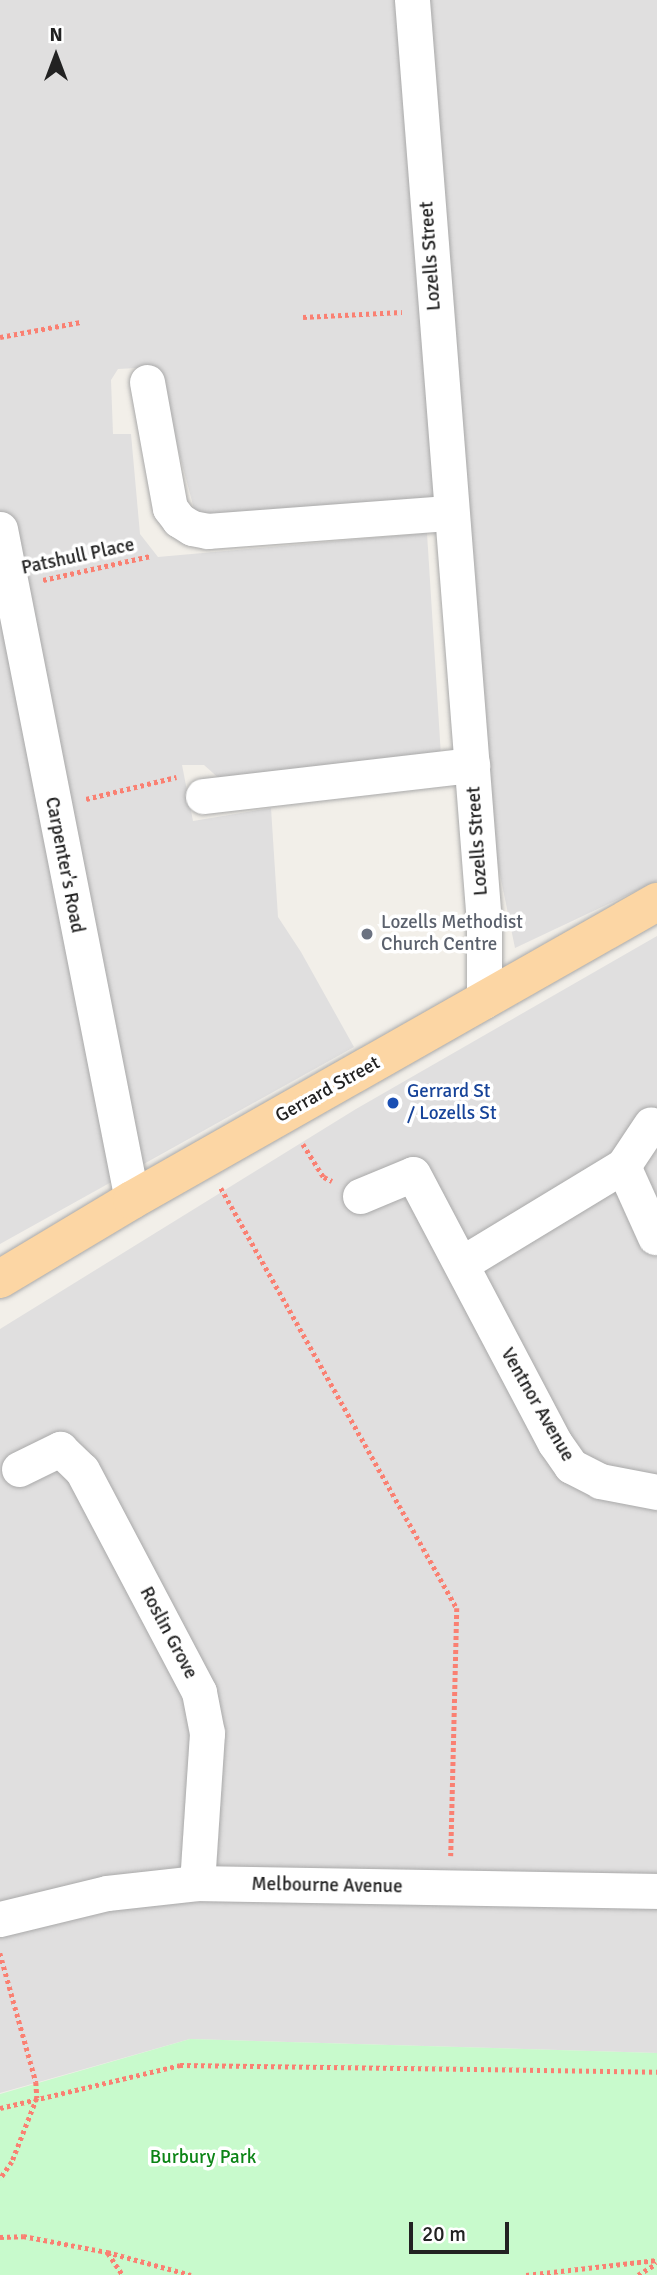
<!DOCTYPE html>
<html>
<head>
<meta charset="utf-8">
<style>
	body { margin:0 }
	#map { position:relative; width:657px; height:2275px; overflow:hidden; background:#f2efe9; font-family:Signika,sans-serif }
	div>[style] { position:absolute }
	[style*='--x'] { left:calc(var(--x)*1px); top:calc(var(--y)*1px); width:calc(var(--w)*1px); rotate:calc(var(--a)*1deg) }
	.residential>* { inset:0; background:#e0dfdf }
	.park>* { inset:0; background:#c8facc }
	.path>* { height:4.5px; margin-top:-2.25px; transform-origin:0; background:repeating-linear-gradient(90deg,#fa8072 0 3.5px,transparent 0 7px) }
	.roads { filter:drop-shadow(0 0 2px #a9a9a9) drop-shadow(0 0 2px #a9a9a9) }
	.minor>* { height:35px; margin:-17.5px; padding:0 17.5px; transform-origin:17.5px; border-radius:17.5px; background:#fff }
	.major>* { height:38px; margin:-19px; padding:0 19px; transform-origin:19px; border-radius:19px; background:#fcd6a4 }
	.dots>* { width:19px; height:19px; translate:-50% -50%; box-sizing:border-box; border:4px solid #fff; border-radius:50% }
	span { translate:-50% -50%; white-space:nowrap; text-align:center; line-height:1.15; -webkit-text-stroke:7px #fff; paint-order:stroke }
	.street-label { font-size:19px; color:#222 }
	.worship-label { font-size:19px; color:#5b616d }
	.left { translate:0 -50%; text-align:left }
	.transit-label { font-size:19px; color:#164399 }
	.park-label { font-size:19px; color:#0c8416 }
	.north { position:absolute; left:21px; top:21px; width:70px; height:70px; -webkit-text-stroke:5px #fff; paint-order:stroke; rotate:0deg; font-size:19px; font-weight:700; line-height:28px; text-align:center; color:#222 }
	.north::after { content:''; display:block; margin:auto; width:24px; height:32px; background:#222; clip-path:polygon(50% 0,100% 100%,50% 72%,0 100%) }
	.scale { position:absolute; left:409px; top:2222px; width:100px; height:32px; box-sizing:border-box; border:4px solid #222; border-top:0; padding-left:9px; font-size:21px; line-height:24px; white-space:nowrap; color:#222; -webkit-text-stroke:5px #fff; paint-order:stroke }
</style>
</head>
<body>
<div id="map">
	<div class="residential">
		<i style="clip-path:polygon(0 0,657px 0,657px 881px,515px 948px,481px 782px,461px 499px,196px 516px,156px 367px,118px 369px,111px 380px,113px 434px,131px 434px,140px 534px,158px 557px,427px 533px,441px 756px,222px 781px,204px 765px,182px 765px,193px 821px,271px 808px,278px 917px,301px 952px,354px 1047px,0 1244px)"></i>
		<i style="clip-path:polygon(657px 936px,657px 2053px,190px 2039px,0 2093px,0 1329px,356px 1109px)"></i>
	</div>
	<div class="park">
		<i style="clip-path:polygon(190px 2039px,657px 2053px,657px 2275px,0 2275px,0 2094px)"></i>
	</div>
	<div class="path">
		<i style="--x:303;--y:317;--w:99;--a:-2.9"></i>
		<i style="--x:0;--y:337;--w:82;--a:-10.5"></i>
		<i style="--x:43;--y:580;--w:110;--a:-12.6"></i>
		<i style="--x:86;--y:799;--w:93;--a:-13.7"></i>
		<i style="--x:303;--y:1144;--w:39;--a:58"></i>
		<i style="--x:324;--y:1177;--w:9;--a:27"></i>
		<i style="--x:221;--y:1188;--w:482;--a:60.7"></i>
		<i style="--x:457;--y:1608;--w:248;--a:91.4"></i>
		<i style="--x:0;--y:1953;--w:134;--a:74.4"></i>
		<i style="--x:36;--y:2082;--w:16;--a:86"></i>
		<i style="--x:37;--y:2098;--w:69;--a:111.3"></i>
		<i style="--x:12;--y:2162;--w:21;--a:125"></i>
		<i style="--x:0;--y:2108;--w:185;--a:-13.4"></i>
		<i style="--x:180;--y:2065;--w:477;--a:0.8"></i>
		<i style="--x:0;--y:2237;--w:23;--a:-2"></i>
		<i style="--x:23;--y:2236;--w:86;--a:10.8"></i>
		<i style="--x:107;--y:2252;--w:87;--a:15.3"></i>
		<i style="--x:108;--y:2253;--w:27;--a:56"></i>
		<i style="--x:526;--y:2275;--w:132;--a:-6.5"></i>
		<i style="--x:638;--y:2275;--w:22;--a:-32"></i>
	</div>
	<div class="roads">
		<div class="minor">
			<i style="--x:412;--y:0;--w:927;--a:85.54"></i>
			<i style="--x:484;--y:924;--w:77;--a:90"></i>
			<i style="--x:147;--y:382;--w:128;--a:79.7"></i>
			<i style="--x:170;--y:508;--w:15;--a:53"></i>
			<i style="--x:179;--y:520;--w:15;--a:32"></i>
			<i style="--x:192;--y:528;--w:16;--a:11"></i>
			<i style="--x:208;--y:531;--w:243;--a:-4.3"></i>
			<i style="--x:0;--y:529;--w:684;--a:78.87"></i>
			<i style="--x:203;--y:796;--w:271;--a:-6.6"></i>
			<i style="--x:623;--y:1166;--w:78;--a:65.7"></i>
			<i style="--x:360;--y:1196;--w:57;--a:-22.5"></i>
			<i style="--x:413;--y:1174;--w:304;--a:62.2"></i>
			<i style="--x:555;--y:1443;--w:28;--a:55"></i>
			<i style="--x:571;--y:1466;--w:33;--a:27"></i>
			<i style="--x:600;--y:1481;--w:58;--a:10.9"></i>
			<i style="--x:461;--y:1264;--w:189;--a:-31.2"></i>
			<i style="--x:623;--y:1166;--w:50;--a:-56.3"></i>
			<i style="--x:19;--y:1469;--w:46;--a:-26"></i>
			<i style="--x:60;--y:1449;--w:30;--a:44"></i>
			<i style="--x:82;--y:1470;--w:251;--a:62.2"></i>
			<i style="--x:199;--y:1692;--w:42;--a:79"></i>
			<i style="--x:207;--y:1733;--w:150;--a:93.8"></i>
			<i style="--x:0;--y:1919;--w:110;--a:-13.7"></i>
			<i style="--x:107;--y:1893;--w:91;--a:-6.3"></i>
			<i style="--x:197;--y:1883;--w:460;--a:1"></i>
		</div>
		<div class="major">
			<i style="--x:0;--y:1279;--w:154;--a:-30.9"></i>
			<i style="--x:132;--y:1200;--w:604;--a:-29.58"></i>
		</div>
	</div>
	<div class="dots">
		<i style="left:367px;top:934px;background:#6b7280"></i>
		<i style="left:393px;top:1103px;background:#1a4fb4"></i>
	</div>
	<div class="street-label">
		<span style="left:431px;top:256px;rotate:-94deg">Lozells Street</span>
		<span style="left:78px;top:557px;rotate:-12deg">Patshull Place</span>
		<span style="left:478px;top:841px;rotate:-94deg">Lozells Street</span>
		<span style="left:64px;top:865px;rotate:79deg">Carpenter's Road</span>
		<span style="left:328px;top:1090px;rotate:-29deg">Gerrard Street</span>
		<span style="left:537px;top:1405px;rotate:60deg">Ventnor Avenue</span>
		<span style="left:168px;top:1633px;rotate:62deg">Roslin Grove</span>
		<span style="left:327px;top:1886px;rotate:1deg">Melbourne Avenue</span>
	</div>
	<div class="worship-label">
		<span class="left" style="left:381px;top:934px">Lozells Methodist<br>Church Centre</span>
	</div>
	<div class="transit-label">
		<span class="left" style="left:407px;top:1103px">Gerrard St<br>/ Lozells St</span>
	</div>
	<div class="park-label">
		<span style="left:203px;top:2158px">Burbury Park</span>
	</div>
	<div class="north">N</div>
	<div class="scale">20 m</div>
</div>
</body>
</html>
